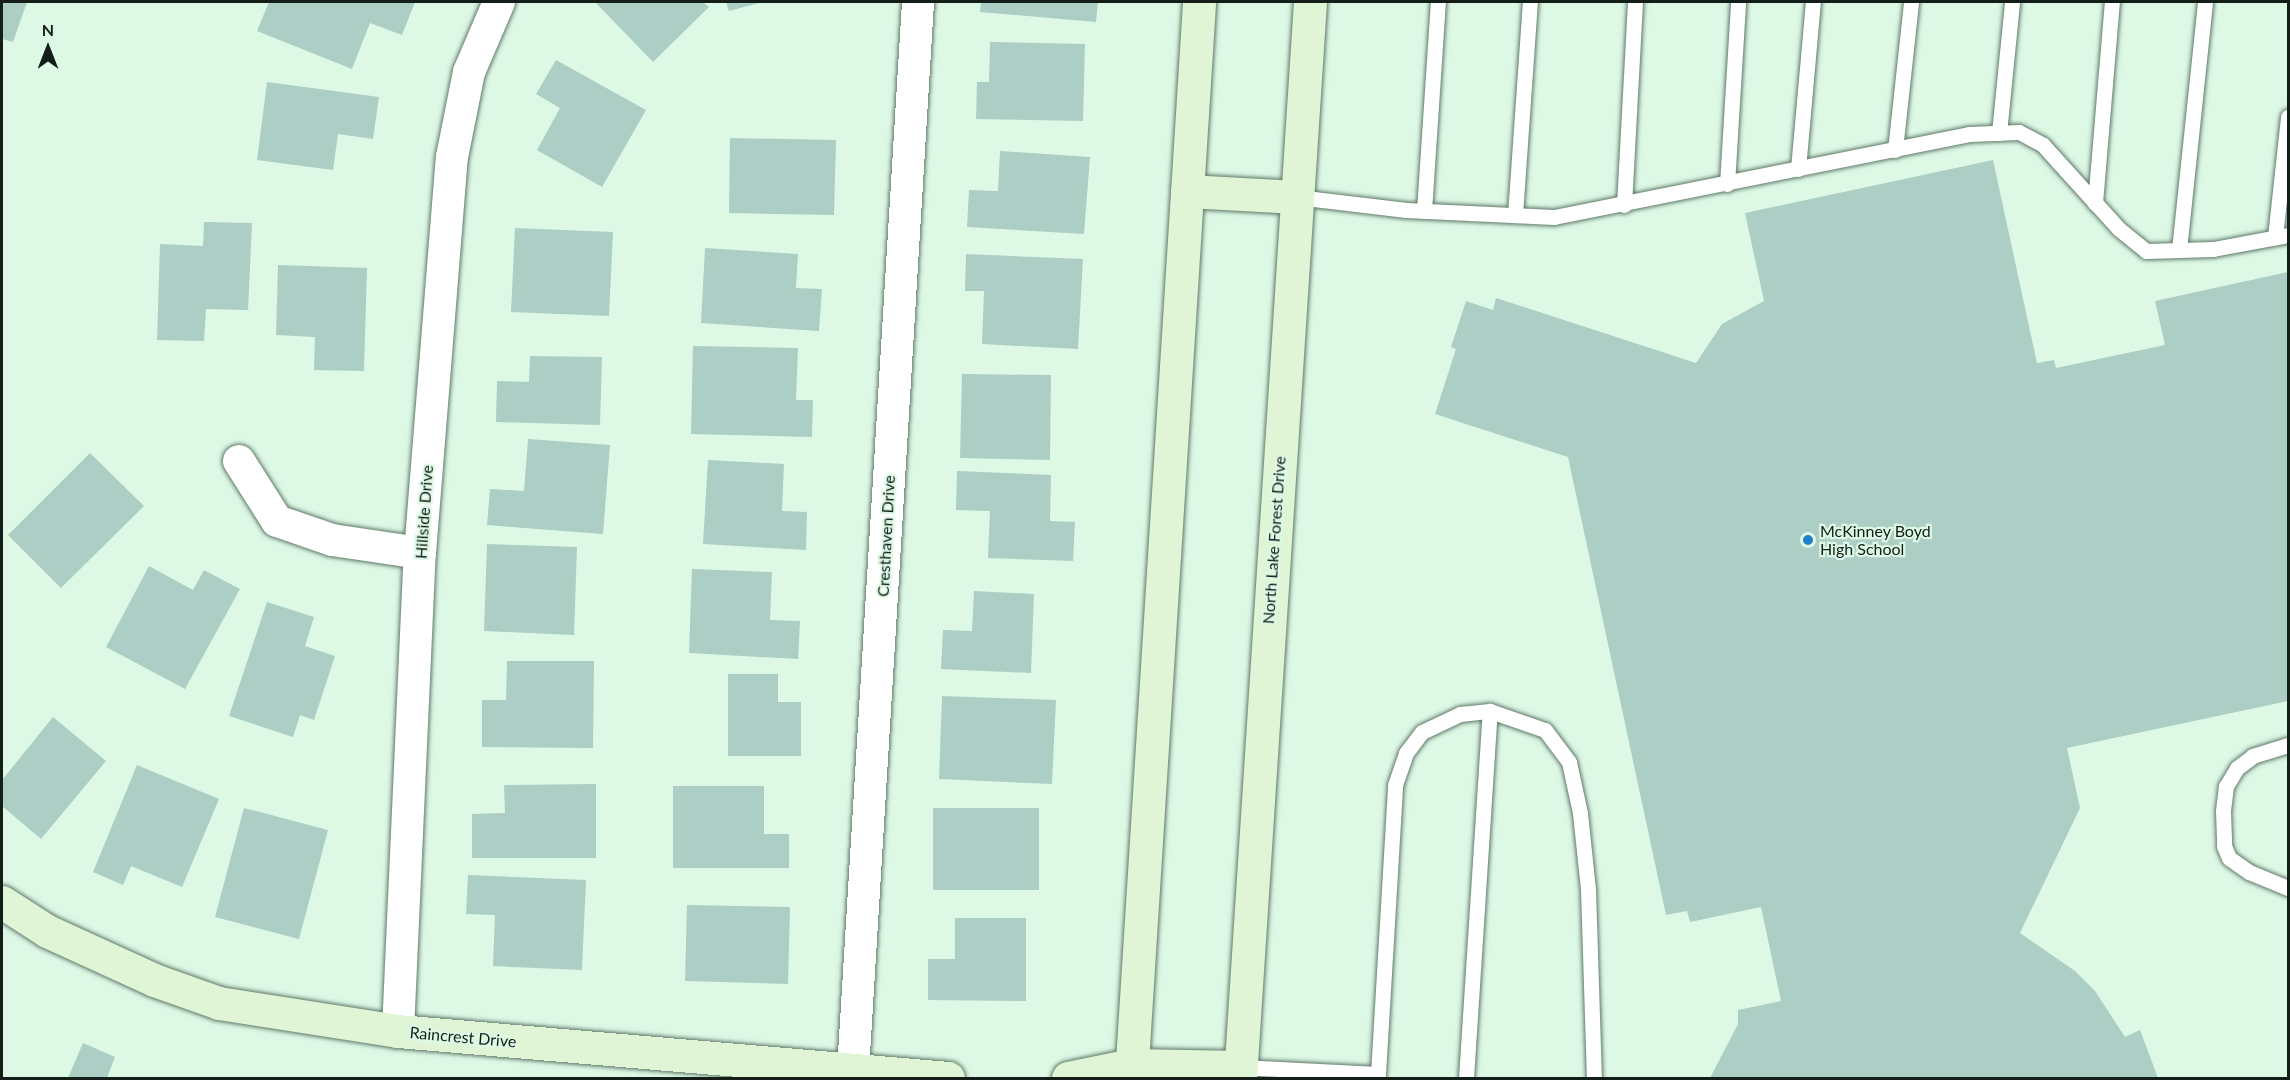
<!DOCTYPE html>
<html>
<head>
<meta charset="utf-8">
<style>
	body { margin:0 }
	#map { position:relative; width:2290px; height:1080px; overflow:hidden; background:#ddf9e6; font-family:Lato,sans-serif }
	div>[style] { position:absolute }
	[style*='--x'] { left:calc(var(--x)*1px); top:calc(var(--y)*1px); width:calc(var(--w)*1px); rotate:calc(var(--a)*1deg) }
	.building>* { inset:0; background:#accec4 }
	.roads { filter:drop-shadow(0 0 2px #607969) drop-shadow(0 0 2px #607969) }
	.lane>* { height:15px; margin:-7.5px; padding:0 7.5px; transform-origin:7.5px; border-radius:7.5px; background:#fff }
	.street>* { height:32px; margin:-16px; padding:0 16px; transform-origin:16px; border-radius:16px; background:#fff }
	.secondary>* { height:33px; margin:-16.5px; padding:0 16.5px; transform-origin:16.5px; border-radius:16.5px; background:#dff5d6 }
	.dots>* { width:16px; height:16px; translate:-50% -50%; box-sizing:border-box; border:3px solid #ddf9e6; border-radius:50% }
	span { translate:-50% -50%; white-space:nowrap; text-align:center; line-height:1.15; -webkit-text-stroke:4.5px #ddf9e6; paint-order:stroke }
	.street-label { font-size:16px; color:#141e18 }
	.poi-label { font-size:16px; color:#141e18 }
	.left { translate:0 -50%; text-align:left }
	.frame { position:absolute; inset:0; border:3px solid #141e18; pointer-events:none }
	.north { position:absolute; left:18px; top:18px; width:60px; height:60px; -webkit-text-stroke:4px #ddf9e6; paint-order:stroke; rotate:0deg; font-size:16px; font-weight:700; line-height:24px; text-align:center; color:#141e18 }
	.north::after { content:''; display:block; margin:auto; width:21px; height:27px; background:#141e18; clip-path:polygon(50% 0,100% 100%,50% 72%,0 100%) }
</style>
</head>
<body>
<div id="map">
	<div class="building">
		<i style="clip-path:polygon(2px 2px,27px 2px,13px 42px,2px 39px)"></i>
		<i style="clip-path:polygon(269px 2px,415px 2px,402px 35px,370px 23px,352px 69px,257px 31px)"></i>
		<i style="clip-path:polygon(595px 2px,703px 2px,709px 7px,653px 62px)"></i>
		<i style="clip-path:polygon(726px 2px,763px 2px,729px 11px)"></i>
		<i style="clip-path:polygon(981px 2px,1098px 2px,1096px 22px,980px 12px)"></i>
		<i style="clip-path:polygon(990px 42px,1085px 44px,1083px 121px,976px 119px,977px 82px,989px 82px)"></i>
		<i style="clip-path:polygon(556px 60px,646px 110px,602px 187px,537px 150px,560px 108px,536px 94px)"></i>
		<i style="clip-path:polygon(267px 82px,379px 97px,373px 139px,338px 134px,333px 170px,257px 160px)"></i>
		<i style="clip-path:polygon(730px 138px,836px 140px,834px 215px,729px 213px)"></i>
		<i style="clip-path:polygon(1000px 151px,1090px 157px,1084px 234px,967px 227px,969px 190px,998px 191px)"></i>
		<i style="clip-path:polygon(1993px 160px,2037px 363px,2054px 360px,2056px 368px,2165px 345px,2155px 301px,2288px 272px,2288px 701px,2067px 748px,2080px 808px,2020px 933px,2075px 971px,2095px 991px,2125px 1037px,2140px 1030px,2158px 1078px,1710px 1078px,1738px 1024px,1738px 1010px,1781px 1001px,1761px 907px,1690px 922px,1687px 911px,1666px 915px,1568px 457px,1435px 414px,1456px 349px,1451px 347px,1466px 301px,1493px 310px,1496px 298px,1696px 363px,1722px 324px,1764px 301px,1745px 213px)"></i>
		<i style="clip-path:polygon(204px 222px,252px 223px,248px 310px,206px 309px,204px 341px,157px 340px,160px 244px,203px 246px)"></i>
		<i style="clip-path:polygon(515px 228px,613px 232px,609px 316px,511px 312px)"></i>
		<i style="clip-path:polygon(705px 248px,798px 254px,796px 288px,822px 289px,819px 331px,701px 323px)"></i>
		<i style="clip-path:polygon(966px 254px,1083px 259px,1078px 349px,982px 344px,984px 291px,965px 291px)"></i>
		<i style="clip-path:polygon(278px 265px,367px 268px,364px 371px,314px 370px,315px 337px,276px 335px)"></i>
		<i style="clip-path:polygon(693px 346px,798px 348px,796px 400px,813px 400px,812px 437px,691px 434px)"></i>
		<i style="clip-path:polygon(530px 356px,602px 357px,600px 425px,496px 422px,497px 381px,529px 382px)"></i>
		<i style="clip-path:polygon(962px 374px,1051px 375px,1050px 460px,960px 458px)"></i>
		<i style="clip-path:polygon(528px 439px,610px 445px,603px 534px,487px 525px,490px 489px,524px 491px)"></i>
		<i style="clip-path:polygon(90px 453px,144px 506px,61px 588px,8px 535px)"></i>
		<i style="clip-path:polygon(708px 460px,784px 464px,782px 511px,807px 512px,806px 550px,703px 544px)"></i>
		<i style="clip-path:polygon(957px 471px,1051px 475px,1050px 521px,1075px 522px,1073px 561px,988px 558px,990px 511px,956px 510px)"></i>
		<i style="clip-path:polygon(487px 544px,577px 547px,574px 635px,484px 631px)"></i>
		<i style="clip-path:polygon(149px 566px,193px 590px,204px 570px,240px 589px,185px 689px,106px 647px)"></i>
		<i style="clip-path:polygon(692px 569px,772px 572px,770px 620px,800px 621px,798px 659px,689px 653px)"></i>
		<i style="clip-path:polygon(974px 591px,1034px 594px,1031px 673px,941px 669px,943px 630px,972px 631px)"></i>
		<i style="clip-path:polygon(267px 602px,314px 617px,305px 646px,335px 656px,314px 720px,300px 715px,293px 737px,229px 716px)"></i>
		<i style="clip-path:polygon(507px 661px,594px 661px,593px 748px,482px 747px,482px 700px,506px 700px)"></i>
		<i style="clip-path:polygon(728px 674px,778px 674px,778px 702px,801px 702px,801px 756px,728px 756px)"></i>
		<i style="clip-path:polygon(942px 696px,1056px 700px,1052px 784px,939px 779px)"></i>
		<i style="clip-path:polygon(53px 717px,106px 761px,41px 839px,2px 806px,2px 780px)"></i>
		<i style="clip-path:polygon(137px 765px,219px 799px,182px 887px,131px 866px,123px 885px,93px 872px)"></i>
		<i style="clip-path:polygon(596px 784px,596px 858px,472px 858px,472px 814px,505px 813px,504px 785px)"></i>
		<i style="clip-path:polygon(673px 786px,764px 786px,764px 834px,789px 834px,789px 868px,673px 868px)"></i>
		<i style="clip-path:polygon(244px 808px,328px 830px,299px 939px,215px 917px)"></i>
		<i style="clip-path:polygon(933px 808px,1039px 808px,1039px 890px,933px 890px)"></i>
		<i style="clip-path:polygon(468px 875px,586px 880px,582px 970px,493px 966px,495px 915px,466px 914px)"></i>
		<i style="clip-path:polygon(687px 905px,790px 907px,788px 984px,685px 981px)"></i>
		<i style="clip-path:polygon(955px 918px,1026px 918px,1026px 1001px,928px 1000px,928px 959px,955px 959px)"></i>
		<i style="clip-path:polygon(83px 1043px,115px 1057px,107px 1078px,68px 1078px)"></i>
	</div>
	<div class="roads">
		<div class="lane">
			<i style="--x:1999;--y:133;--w:132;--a:-84.3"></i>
			<i style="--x:1895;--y:150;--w:149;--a:-83.8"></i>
			<i style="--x:1798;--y:169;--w:168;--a:-84.9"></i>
			<i style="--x:1727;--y:184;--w:182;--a:-86.5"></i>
			<i style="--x:1297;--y:197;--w:110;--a:6.8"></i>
			<i style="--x:1406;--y:210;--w:148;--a:2.7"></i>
			<i style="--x:1554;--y:217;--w:423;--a:-11.3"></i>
			<i style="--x:1969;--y:134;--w:50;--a:-2.3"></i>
			<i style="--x:2019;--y:132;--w:27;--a:28"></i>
			<i style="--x:2043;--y:145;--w:113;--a:47.9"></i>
			<i style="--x:2119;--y:229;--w:35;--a:39"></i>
			<i style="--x:2146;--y:251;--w:67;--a:-1.7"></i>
			<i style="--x:2213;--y:249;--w:76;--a:-10.6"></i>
			<i style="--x:2095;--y:203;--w:202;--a:-85.2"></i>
			<i style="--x:1624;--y:205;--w:203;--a:-86.9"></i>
			<i style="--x:1424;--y:211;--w:209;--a:-86.2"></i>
			<i style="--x:1515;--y:215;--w:214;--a:-86"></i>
			<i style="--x:2275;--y:237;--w:121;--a:-83.8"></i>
			<i style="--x:2179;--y:250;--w:249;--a:-84"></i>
			<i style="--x:2288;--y:745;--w:37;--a:163"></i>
			<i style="--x:2253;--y:756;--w:20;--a:143"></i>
			<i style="--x:2237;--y:768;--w:21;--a:121"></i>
			<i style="--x:2226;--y:786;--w:25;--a:97"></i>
			<i style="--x:2223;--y:811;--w:35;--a:88"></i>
			<i style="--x:2224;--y:846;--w:13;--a:67"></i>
			<i style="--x:2229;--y:858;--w:24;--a:35"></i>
			<i style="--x:2249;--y:872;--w:42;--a:22.3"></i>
			<i style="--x:1240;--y:1067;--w:138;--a:2.9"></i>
			<i style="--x:1378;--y:1074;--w:289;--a:-86.6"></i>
			<i style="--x:1395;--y:785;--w:34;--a:-71"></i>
			<i style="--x:1406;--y:753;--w:26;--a:-53"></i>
			<i style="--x:1422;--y:732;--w:42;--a:-25.3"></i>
			<i style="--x:1460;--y:714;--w:30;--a:-6"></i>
			<i style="--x:1490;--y:711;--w:58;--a:19.1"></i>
			<i style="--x:1545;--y:730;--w:40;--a:53"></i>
			<i style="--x:1569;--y:762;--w:52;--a:77.8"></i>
			<i style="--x:1580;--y:813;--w:76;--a:84"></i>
			<i style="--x:1588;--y:889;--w:189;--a:88.2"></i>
			<i style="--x:1466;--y:1078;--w:368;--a:-86.3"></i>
		</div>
		<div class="street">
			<i style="--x:239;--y:461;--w:71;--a:57.7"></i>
			<i style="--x:277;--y:521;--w:58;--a:19.1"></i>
			<i style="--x:332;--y:540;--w:89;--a:8.4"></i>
			<i style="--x:398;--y:1031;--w:479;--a:-87.4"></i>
			<i style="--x:420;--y:553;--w:397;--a:-85.4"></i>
			<i style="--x:452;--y:157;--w:87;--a:-78.7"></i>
			<i style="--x:469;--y:72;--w:76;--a:-66.8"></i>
			<i style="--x:853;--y:1071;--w:1071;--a:-86.52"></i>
		</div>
		<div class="secondary">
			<i style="--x:1187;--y:191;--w:110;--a:3.1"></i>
			<i style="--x:2;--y:902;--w:54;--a:32.8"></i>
			<i style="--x:47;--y:931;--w:118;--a:24.6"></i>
			<i style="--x:154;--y:980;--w:69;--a:19.5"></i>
			<i style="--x:219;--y:1003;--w:181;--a:8.9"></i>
			<i style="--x:398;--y:1031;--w:552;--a:4.88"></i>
			<i style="--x:1068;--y:1078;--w:65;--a:-11.5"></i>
			<i style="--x:1132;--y:1065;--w:108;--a:1.1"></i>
			<i style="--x:1131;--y:1078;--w:1078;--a:-86.38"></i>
			<i style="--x:1240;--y:1078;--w:1078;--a:-86.28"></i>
		</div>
	</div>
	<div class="dots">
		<i style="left:1808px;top:540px;background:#207fcb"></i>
	</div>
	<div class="street-label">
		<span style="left:424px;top:512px;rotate:-86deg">Hillside Drive</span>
		<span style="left:886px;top:536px;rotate:-87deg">Cresthaven Drive</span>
		<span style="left:1274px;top:540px;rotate:-86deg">North Lake Forest Drive</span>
		<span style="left:463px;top:1037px;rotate:5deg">Raincrest Drive</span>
	</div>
	<div class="poi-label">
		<span class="left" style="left:1820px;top:540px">McKinney Boyd<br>High School</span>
	</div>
	<div class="frame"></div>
	<div class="north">N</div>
</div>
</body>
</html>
